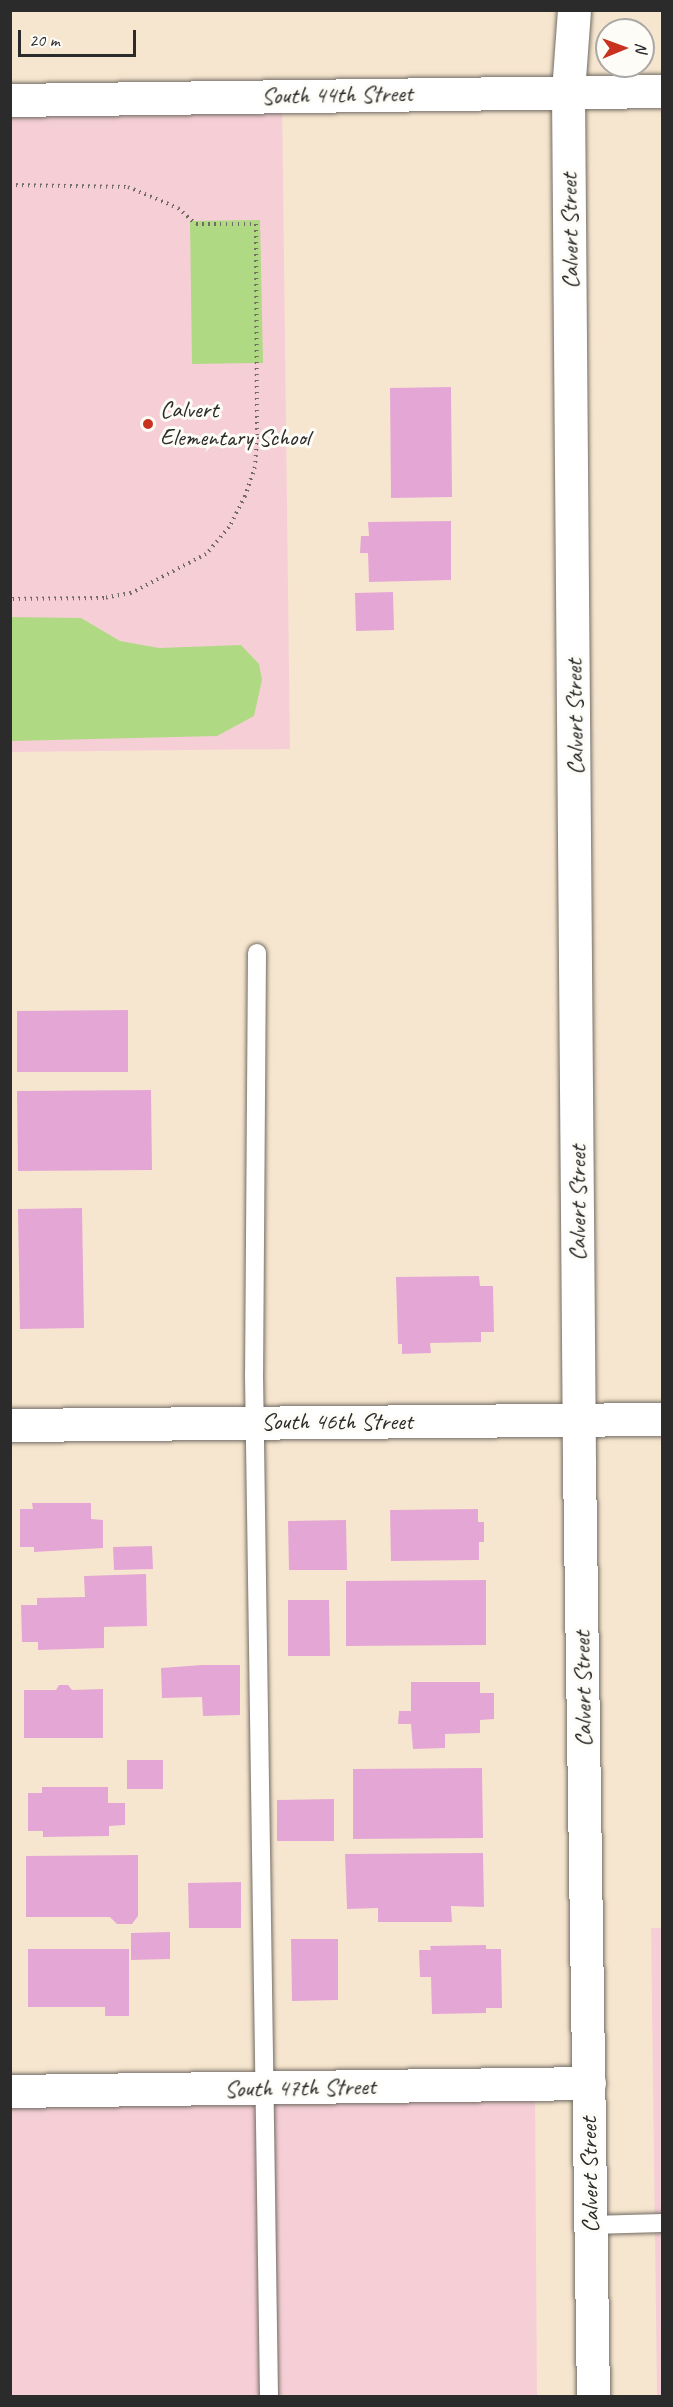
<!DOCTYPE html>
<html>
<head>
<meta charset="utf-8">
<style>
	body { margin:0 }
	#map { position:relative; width:673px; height:2407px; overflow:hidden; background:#f7e6cf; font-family:Caveat,sans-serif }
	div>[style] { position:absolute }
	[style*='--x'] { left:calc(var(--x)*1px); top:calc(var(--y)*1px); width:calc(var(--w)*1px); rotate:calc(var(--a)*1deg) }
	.built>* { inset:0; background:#f6cfd6 }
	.green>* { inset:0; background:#b0d984 }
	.building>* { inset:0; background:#e4a7d5 }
	.path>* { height:4px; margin-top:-2px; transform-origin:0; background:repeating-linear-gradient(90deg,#726c64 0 1.5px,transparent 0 6px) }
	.roads { filter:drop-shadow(0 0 2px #726c64) drop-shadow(0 0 2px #726c64) }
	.service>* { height:18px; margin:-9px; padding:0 9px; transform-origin:9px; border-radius:9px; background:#fff }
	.minor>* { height:33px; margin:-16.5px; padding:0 16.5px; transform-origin:16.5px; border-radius:16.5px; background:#fff }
	.secondary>* { height:33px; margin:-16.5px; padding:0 16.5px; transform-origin:16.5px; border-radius:16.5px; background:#fff }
	.dots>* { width:16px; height:16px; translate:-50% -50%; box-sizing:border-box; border:3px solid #fdfcf7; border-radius:50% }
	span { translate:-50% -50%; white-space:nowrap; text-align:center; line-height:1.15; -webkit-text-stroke:6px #fdfcf7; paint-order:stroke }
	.street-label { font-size:24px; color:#2b2b2b }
	.poi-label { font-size:24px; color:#2b2b2b }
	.left { translate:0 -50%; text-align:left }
	.frame { position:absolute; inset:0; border:12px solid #2b2b2b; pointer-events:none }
	.north { position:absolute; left:595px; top:18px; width:60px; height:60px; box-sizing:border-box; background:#fdfcf7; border:2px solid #a9a8a5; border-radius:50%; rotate:89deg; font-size:16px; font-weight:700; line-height:24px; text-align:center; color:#2b2b2b }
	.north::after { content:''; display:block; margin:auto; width:21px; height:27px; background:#c8321e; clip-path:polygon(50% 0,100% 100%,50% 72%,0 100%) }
	.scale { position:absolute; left:18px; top:30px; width:118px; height:27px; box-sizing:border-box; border:3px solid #2b2b2b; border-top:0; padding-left:8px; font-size:18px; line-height:21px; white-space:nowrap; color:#2b2b2b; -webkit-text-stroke:4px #fdfcf7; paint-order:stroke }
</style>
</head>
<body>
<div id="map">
	<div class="built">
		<i style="clip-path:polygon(282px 96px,290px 749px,11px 752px,10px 100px)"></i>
		<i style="clip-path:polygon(651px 1928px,662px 1928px,662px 2396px,657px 2396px)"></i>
		<i style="clip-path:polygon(535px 2083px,537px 2396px,11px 2396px,10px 2091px)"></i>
	</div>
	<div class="green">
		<i style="clip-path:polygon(260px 220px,263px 363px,192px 364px,190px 221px)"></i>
		<i style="clip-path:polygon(10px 617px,81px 618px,120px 641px,159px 648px,241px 645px,259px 664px,262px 680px,254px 716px,217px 736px,11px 741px)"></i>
	</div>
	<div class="building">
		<i style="clip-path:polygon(451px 387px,452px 497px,391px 498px,390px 388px)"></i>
		<i style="clip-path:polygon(451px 521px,451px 580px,369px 582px,368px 553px,360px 553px,361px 536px,369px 536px,368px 522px)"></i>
		<i style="clip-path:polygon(393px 592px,394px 630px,356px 631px,355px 593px)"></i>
		<i style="clip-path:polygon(128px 1010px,128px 1072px,17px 1072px,17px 1011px)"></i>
		<i style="clip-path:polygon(151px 1090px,152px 1170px,18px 1171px,17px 1091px)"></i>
		<i style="clip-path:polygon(82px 1208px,84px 1328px,20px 1329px,18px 1209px)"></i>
		<i style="clip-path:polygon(479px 1276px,480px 1286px,493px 1286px,494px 1332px,481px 1332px,481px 1342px,430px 1343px,431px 1353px,402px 1354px,402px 1344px,398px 1344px,396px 1277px)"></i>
		<i style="clip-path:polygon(32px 1503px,91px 1503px,91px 1519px,103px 1520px,103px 1548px,34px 1552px,34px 1547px,20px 1547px,20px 1509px,33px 1509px)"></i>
		<i style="clip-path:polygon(478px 1509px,478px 1522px,484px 1522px,484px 1542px,479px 1542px,479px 1560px,391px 1561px,390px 1510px)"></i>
		<i style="clip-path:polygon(346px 1520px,347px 1570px,289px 1570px,288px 1521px)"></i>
		<i style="clip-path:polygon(152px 1546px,153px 1569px,114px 1570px,113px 1547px)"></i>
		<i style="clip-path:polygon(146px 1574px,147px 1626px,104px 1627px,104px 1648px,38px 1650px,38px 1642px,22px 1642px,21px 1605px,37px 1605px,37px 1598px,85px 1597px,84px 1576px)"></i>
		<i style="clip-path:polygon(486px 1580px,486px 1645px,346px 1646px,346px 1581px)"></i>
		<i style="clip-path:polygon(288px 1600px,329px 1600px,330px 1656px,288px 1656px)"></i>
		<i style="clip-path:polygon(202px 1665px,240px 1665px,240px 1715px,203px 1716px,202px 1697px,162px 1698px,161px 1668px)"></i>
		<i style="clip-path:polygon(411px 1682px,480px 1682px,480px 1693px,494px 1693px,494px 1719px,480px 1720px,480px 1733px,445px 1734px,445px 1748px,413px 1749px,411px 1724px,398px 1724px,399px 1711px,411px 1711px)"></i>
		<i style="clip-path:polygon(59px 1685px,68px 1685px,72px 1690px,103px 1689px,103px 1738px,24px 1738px,24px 1690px,56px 1690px)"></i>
		<i style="clip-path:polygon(127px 1760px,163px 1760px,163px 1789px,127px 1789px)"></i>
		<i style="clip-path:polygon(482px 1768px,483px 1838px,353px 1839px,353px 1769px)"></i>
		<i style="clip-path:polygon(42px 1787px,108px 1787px,108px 1803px,125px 1803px,125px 1825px,109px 1826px,109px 1836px,43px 1837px,43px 1831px,28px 1831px,28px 1793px,42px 1793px)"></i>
		<i style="clip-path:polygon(334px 1799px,334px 1841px,277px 1841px,277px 1800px)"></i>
		<i style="clip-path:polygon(483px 1853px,484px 1907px,451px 1906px,452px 1922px,378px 1922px,378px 1908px,347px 1909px,345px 1854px)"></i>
		<i style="clip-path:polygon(138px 1855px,138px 1916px,132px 1924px,117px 1924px,110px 1917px,26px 1917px,26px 1856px)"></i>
		<i style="clip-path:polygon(241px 1882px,241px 1928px,189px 1928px,188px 1883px)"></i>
		<i style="clip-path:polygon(170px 1932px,170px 1959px,131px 1960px,131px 1933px)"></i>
		<i style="clip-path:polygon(291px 1939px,338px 1939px,338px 2000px,292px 2001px)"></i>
		<i style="clip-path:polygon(486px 1945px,486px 1949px,501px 1949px,502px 2008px,486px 2008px,486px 2013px,432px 2014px,431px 1977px,420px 1977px,419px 1950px,431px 1950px,430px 1946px)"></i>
		<i style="clip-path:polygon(28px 1949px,129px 1949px,129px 2016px,105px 2016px,105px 2007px,28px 2007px)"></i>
	</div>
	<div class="path">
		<i style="--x:10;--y:185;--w:118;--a:1"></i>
		<i style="--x:128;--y:187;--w:54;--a:22.8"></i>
		<i style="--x:178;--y:208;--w:24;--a:42"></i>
		<i style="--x:196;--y:224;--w:60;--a:0"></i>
		<i style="--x:256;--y:224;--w:213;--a:89.7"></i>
		<i style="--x:257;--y:437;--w:30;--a:94"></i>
		<i style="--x:255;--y:467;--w:31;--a:109"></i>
		<i style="--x:245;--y:496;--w:35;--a:117"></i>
		<i style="--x:229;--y:527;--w:35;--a:130"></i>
		<i style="--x:206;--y:554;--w:85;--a:152.5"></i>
		<i style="--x:131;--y:593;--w:27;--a:170"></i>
		<i style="--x:104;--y:598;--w:94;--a:179.4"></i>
	</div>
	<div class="roads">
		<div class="service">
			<i style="--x:257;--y:953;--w:421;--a:90.4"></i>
			<i style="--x:254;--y:1374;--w:1022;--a:89.16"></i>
			<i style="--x:591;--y:2225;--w:71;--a:-1.6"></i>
		</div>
		<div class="minor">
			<i style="--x:10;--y:100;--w:652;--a:-0.79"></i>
			<i style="--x:10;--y:1425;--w:652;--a:-0.53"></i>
			<i style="--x:10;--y:2091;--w:579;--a:-0.79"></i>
		</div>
		<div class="secondary">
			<i style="--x:574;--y:10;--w:82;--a:94.2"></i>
			<i style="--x:568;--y:92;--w:1373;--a:89.54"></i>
			<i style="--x:579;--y:1465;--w:931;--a:89.14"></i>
		</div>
	</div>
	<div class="dots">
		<i style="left:148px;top:424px;background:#c8321e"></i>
	</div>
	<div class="street-label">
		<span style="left:337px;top:95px;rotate:-1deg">South 44th Street</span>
		<span style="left:570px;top:231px;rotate:-91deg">Calvert Street</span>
		<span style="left:575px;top:717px;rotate:-91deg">Calvert Street</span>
		<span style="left:578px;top:1203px;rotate:-90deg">Calvert Street</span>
		<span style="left:337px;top:1422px">South 46th Street</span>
		<span style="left:583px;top:1689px;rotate:-91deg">Calvert Street</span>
		<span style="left:300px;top:2088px;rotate:-1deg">South 47th Street</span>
		<span style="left:590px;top:2175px;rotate:-91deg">Calvert Street</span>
	</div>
	<div class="poi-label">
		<span class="left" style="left:160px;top:424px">Calvert<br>Elementary School</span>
	</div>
	<div class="frame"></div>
	<div class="north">N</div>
	<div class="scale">20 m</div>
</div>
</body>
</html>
